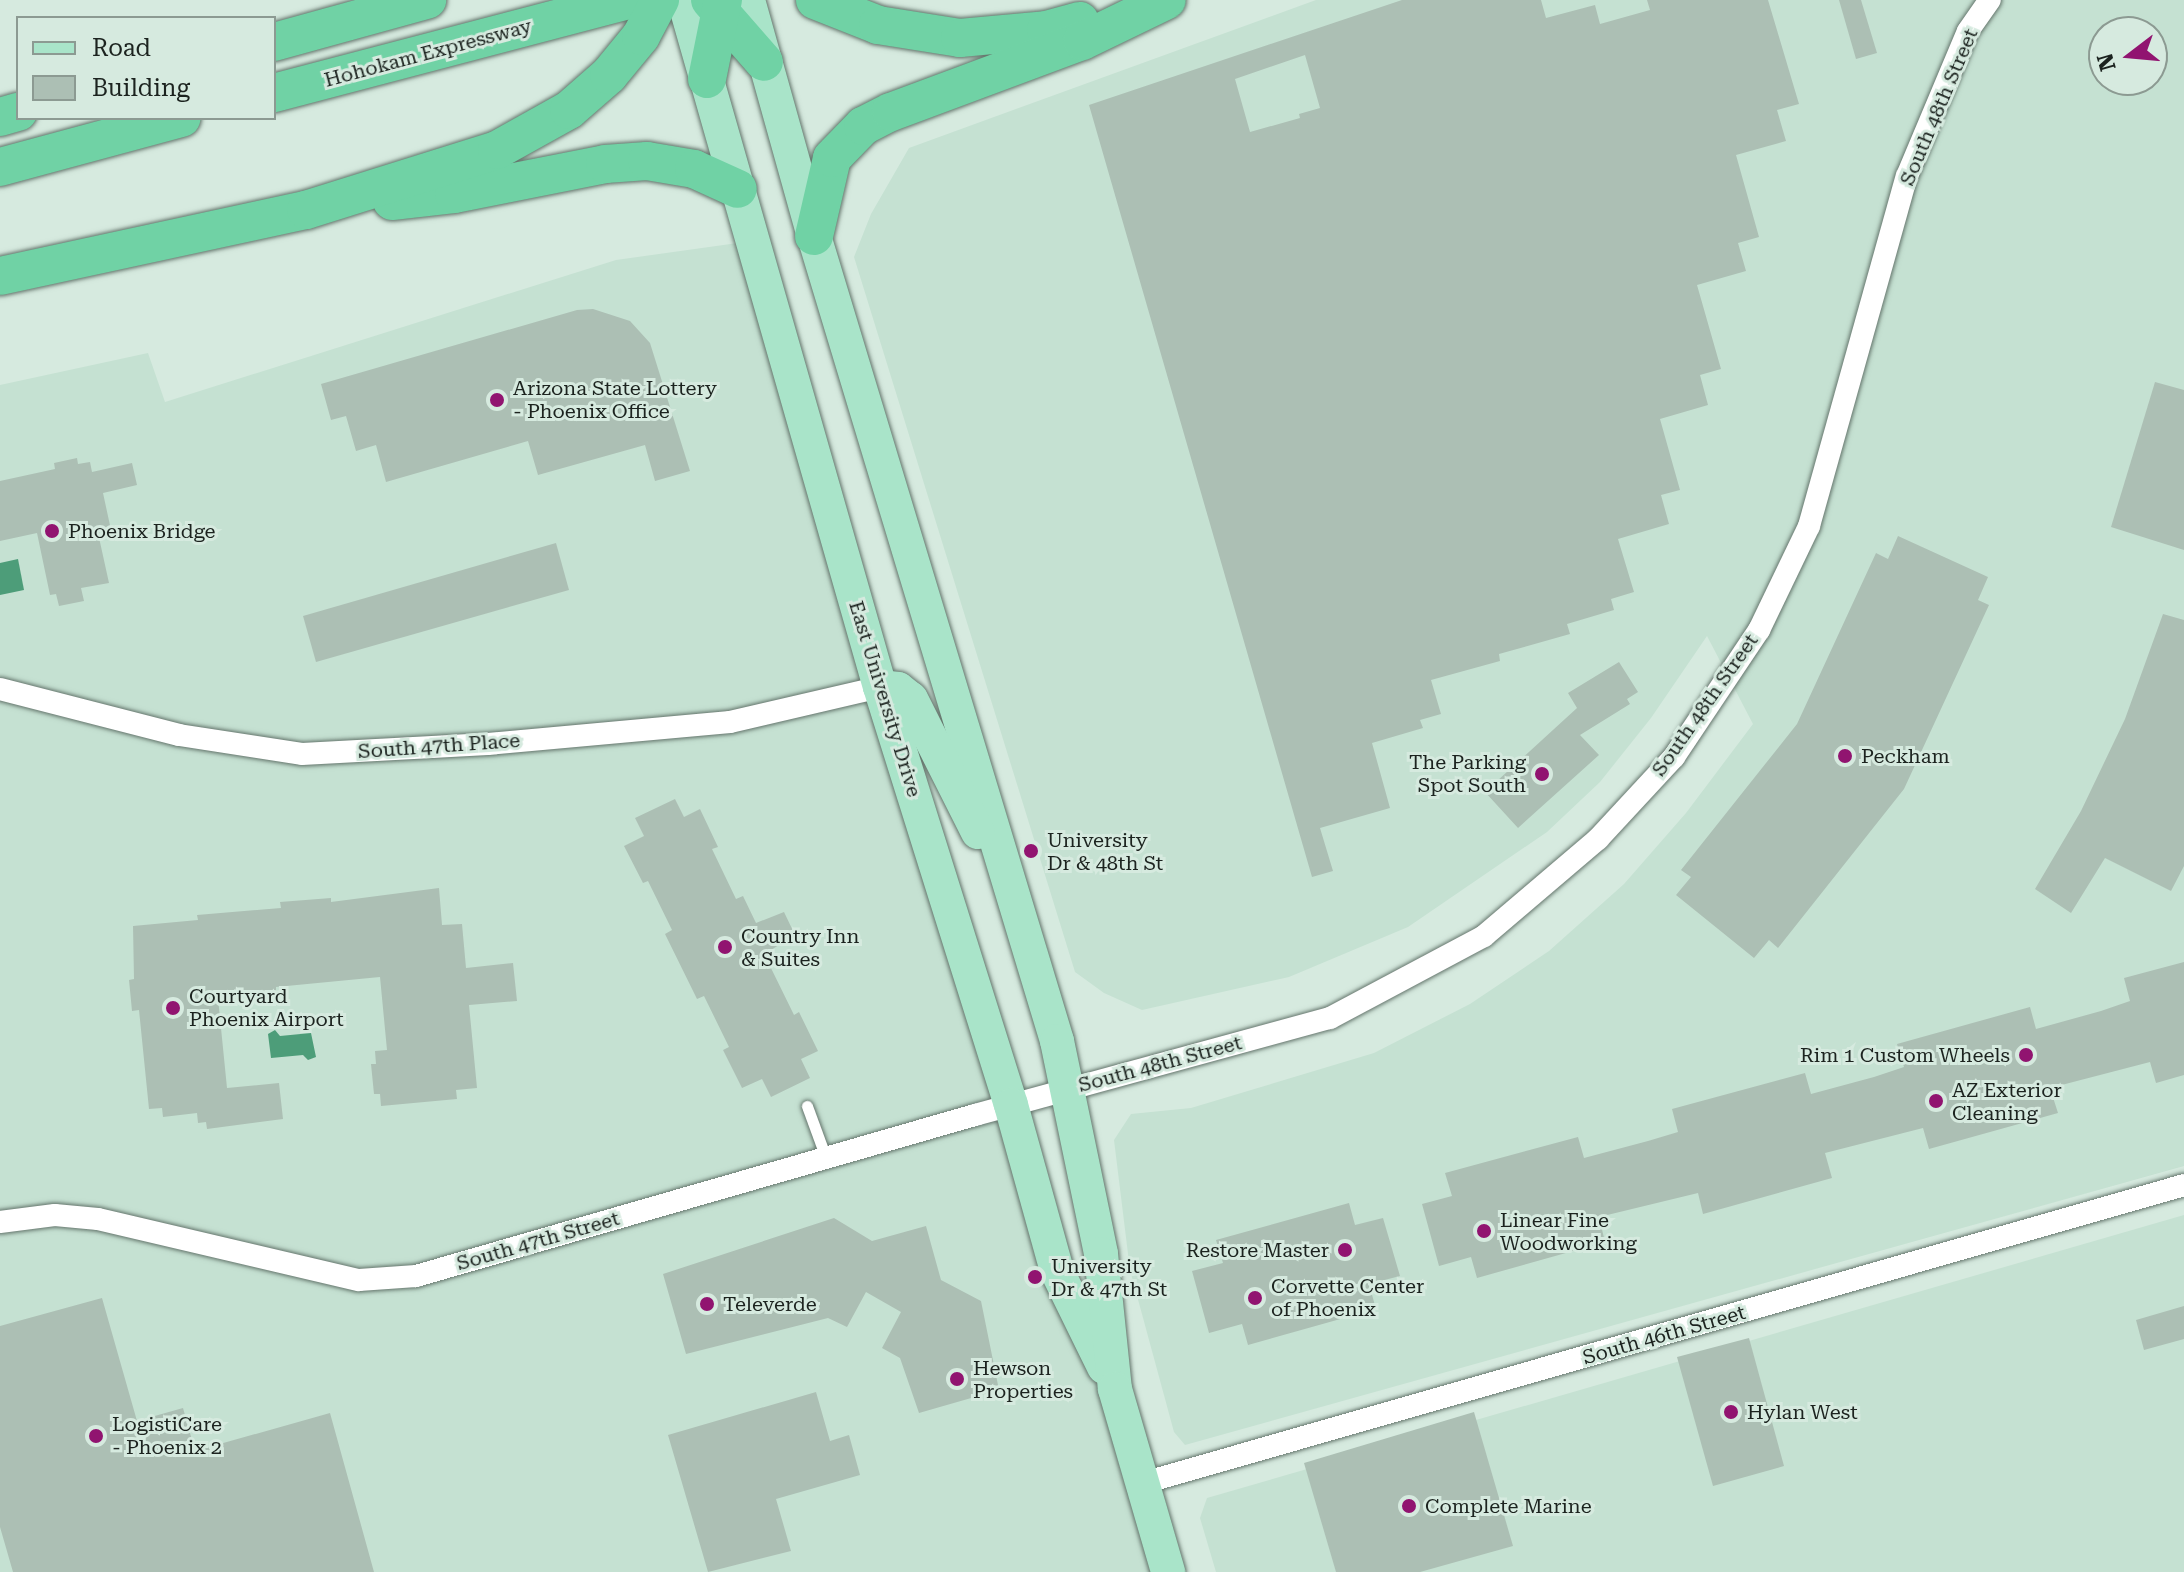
<!DOCTYPE html>
<html>
<head>
<meta charset="utf-8">
<style>
	body { margin:0 }
	#map { position:relative; width:2184px; height:1572px; overflow:hidden; background:#d6eadf; font-family:"Roboto Serif",serif }
	div>[style] { position:absolute }
	[style*='--x'] { left:calc(var(--x)*1px); top:calc(var(--y)*1px); width:calc(var(--w)*1px); rotate:calc(var(--a)*1deg) }
	.built>* { inset:0; background:#c5e1d2 }
	.water>* { inset:0; background:#4d9d79 }
	.building>* { inset:0; background:#acbfb4 }
	.roads { filter:drop-shadow(0 0 2px #64756c) drop-shadow(0 0 2px #64756c) }
	.service>* { height:11px; margin:-5.5px; padding:0 5.5px; transform-origin:5.5px; border-radius:5.5px; background:#fff }
	.minor>* { height:22px; margin:-11px; padding:0 11px; transform-origin:11px; border-radius:11px; background:#fff }
	.primary>* { height:34px; margin:-17px; padding:0 17px; transform-origin:17px; border-radius:17px; background:#a9e4c9 }
	.motorway>* { height:38px; margin:-19px; padding:0 19px; transform-origin:19px; border-radius:19px; background:#70d2a5 }
	.dots>* { width:22px; height:22px; translate:-50% -50%; box-sizing:border-box; border:4px solid #d6eadf; border-radius:50% }
	span { translate:-50% -50%; white-space:nowrap; text-align:center; line-height:1.15; -webkit-text-stroke:6px #d6eadf; paint-order:stroke }
	.street-label { font-size:20px; color:#1c231f }
	.poi-label { font-size:20px; color:#1c231f }
	.left { translate:0 -50%; text-align:left }
	.right { translate:-100% -50%; text-align:right }
	.legend { position:absolute; left:16px; top:16px; width:260px; height:104px; box-sizing:border-box; background:#d6eadf; border:2px solid #8c9a92; margin:0; padding:10px 14px; list-style:none; font-size:24px; color:#1c231f }
	.legend li { display:flex; align-items:center; gap:16px; height:40px }
	.legend b { width:40px; border:2px solid #8c9a92 }
	.north { position:absolute; left:2088px; top:16px; width:80px; height:80px; box-sizing:border-box; background:#d6eadf; border:2px solid #8c9a92; border-radius:50%; rotate:254deg; font-size:22px; font-weight:700; line-height:32px; text-align:center; color:#1c231f }
	.north::after { content:''; display:block; margin:auto; width:28px; height:36px; background:#911470; clip-path:polygon(50% 0,100% 100%,50% 72%,0 100%) }
</style>
</head>
<body>
<div id="map">
	<div class="built">
		<i style="clip-path:polygon(evenodd,1316px 0,2184px 0,2184px 1166px,1185px 1445px,1174px 1432px,1130px 1270px,1114px 1140px,1131px 1114px,1191px 1108px,1374px 1053px,1470px 1004px,1549px 951px,1624px 884px,1686px 813px,1753px 724px,1707px 636px,1651px 718px,1600px 782px,1547px 832px,1408px 927px,1289px 977px,1142px 1010px,1104px 993px,1075px 972px,854px 257px,871px 214px,909px 148px,1316px 0,2104px 32px,2152px 32px,2152px 80px,2104px 80px,2104px 32px)"></i>
		<i style="clip-path:polygon(752px 241px,1168px 1572px,0 1572px,0 385px,148px 353px,165px 402px,616px 260px)"></i>
		<i style="clip-path:polygon(2184px 1215px,2184px 1572px,1216px 1572px,1200px 1518px,1207px 1498px)"></i>
	</div>
	<div class="water">
		<i style="clip-path:polygon(18px 559px,24px 590px,0 595px,0 563px)"></i>
		<i style="clip-path:polygon(275px 1030px,280px 1036px,311px 1033px,316px 1057px,308px 1060px,303px 1055px,271px 1058px,268px 1034px)"></i>
	</div>
	<div class="building">
		<i style="clip-path:polygon(evenodd,1402px 0,1541px 0,1546px 18px,1595px 5px,1600px 24px,1650px 10px,1647px 0,1768px 0,1799px 104px,1777px 110px,1786px 141px,1736px 155px,1759px 237px,1738px 243px,1746px 271px,1697px 285px,1721px 369px,1700px 375px,1708px 405px,1660px 419px,1680px 490px,1661px 495px,1669px 524px,1618px 539px,1634px 592px,1611px 599px,1614px 610px,1567px 624px,1570px 634px,1499px 654px,1500px 661px,1431px 680px,1441px 714px,1420px 720px,1423px 728px,1372px 743px,1390px 808px,1320px 828px,1333px 871px,1312px 877px,1089px 105px,1402px 0,1305px 55px,1320px 108px,1299px 114px,1300px 118px,1250px 132px,1235px 79px,1305px 55px)"></i>
		<i style="clip-path:polygon(1839px 0,1861px 0,1877px 53px,1856px 59px)"></i>
		<i style="clip-path:polygon(593px 309px,630px 321px,650px 343px,690px 471px,655px 481px,645px 445px,538px 475px,528px 441px,386px 482px,376px 445px,356px 451px,346px 416px,331px 420px,321px 384px,577px 310px)"></i>
		<i style="clip-path:polygon(2155px 382px,2184px 390px,2184px 550px,2111px 527px)"></i>
		<i style="clip-path:polygon(77px 458px,78px 464px,90px 462px,92px 472px,132px 463px,137px 485px,103px 493px,111px 530px,98px 533px,109px 583px,81px 588px,84px 601px,59px 606px,56px 594px,50px 595px,37px 533px,0 541px,0 481px,55px 469px,54px 463px)"></i>
		<i style="clip-path:polygon(1898px 536px,1988px 577px,1978px 600px,1989px 605px,1904px 789px,1778px 948px,1769px 940px,1754px 958px,1676px 895px,1691px 877px,1681px 870px,1797px 724px,1876px 553px,1888px 559px)"></i>
		<i style="clip-path:polygon(556px 543px,569px 590px,316px 662px,303px 616px)"></i>
		<i style="clip-path:polygon(2163px 614px,2184px 620px,2184px 866px,2171px 891px,2105px 858px,2071px 913px,2035px 889px,2081px 811px,2125px 719px)"></i>
		<i style="clip-path:polygon(1619px 662px,1638px 692px,1627px 699px,1630px 704px,1580px 735px,1599px 755px,1518px 828px,1485px 792px,1577px 708px,1568px 693px)"></i>
		<i style="clip-path:polygon(675px 799px,684px 817px,700px 809px,718px 847px,712px 849px,736px 899px,743px 896px,756px 923px,784px 912px,795px 935px,771px 950px,776px 961px,769px 964px,794px 1015px,799px 1012px,818px 1051px,801px 1059px,810px 1078px,771px 1097px,762px 1079px,742px 1088px,723px 1050px,729px 1047px,704px 996px,697px 999px,665px 934px,672px 930px,648px 881px,643px 883px,624px 846px,644px 836px,635px 818px)"></i>
		<i style="clip-path:polygon(439px 888px,442px 925px,462px 924px,466px 968px,513px 963px,517px 1001px,469px 1005px,477px 1088px,456px 1090px,457px 1099px,381px 1106px,380px 1094px,374px 1094px,371px 1064px,376px 1064px,375px 1051px,387px 1050px,380px 977px,276px 987px,276px 993px,218px 998px,227px 1088px,279px 1083px,283px 1119px,207px 1129px,206px 1122px,198px 1123px,197px 1113px,163px 1117px,162px 1108px,149px 1109px,139px 1010px,132px 1011px,129px 980px,134px 979px,133px 926px,198px 920px,197px 915px,281px 908px,280px 902px,331px 898px,331px 902px)"></i>
		<i style="clip-path:polygon(2184px 962px,2184px 1075px,2156px 1083px,2150px 1062px,2050px 1088px,2058px 1113px,1929px 1149px,1923px 1128px,1825px 1153px,1832px 1178px,1703px 1214px,1698px 1193px,1599px 1217px,1605px 1242px,1477px 1278px,1471px 1257px,1439px 1266px,1422px 1204px,1452px 1196px,1445px 1173px,1578px 1137px,1584px 1158px,1648px 1141px,1678px 1132px,1672px 1109px,1805px 1073px,1811px 1094px,1874px 1077px,1904px 1067px,1897px 1044px,2030px 1007px,2036px 1029px,2101px 1011px,2130px 1001px,2124px 978px)"></i>
		<i style="clip-path:polygon(1349px 1203px,1355px 1225px,1383px 1218px,1400px 1276px,1369px 1284px,1376px 1309px,1248px 1345px,1242px 1324px,1209px 1333px,1192px 1271px,1223px 1263px,1216px 1240px)"></i>
		<i style="clip-path:polygon(834px 1218px,872px 1241px,926px 1226px,941px 1280px,981px 1301px,999px 1390px,919px 1413px,900px 1358px,882px 1348px,901px 1312px,866px 1292px,847px 1327px,828px 1318px,686px 1354px,663px 1274px)"></i>
		<i style="clip-path:polygon(102px 1298px,137px 1421px,183px 1408px,195px 1451px,330px 1413px,374px 1572px,13px 1572px,0 1527px,0 1326px)"></i>
		<i style="clip-path:polygon(2184px 1306px,2184px 1339px,2144px 1350px,2136px 1320px)"></i>
		<i style="clip-path:polygon(1749px 1338px,1784px 1466px,1713px 1486px,1677px 1357px)"></i>
		<i style="clip-path:polygon(816px 1392px,830px 1441px,849px 1435px,860px 1475px,776px 1499px,791px 1551px,708px 1572px,668px 1435px)"></i>
		<i style="clip-path:polygon(1474px 1412px,1513px 1546px,1420px 1572px,1336px 1572px,1304px 1463px)"></i>
	</div>
	<div class="roads">
		<div class="service">
			<i style="--x:807;--y:1106;--w:55;--a:69.9"></i>
		</div>
		<div class="minor">
			<i style="--x:0;--y:689;--w:185;--a:14.4"></i>
			<i style="--x:179;--y:735;--w:124;--a:8.8"></i>
			<i style="--x:302;--y:754;--w:186;--a:-3.1"></i>
			<i style="--x:488;--y:744;--w:243;--a:-5.2"></i>
			<i style="--x:730;--y:722;--w:154;--a:-13.1"></i>
			<i style="--x:0;--y:1222;--w:55;--a:-7.3"></i>
			<i style="--x:55;--y:1215;--w:43;--a:5.3"></i>
			<i style="--x:98;--y:1219;--w:268;--a:13.2"></i>
			<i style="--x:359;--y:1280;--w:57;--a:-4"></i>
			<i style="--x:416;--y:1276;--w:582;--a:-16.07"></i>
			<i style="--x:975;--y:1115;--w:368;--a:-15.3"></i>
			<i style="--x:1330;--y:1018;--w:174;--a:-28"></i>
			<i style="--x:1484;--y:936;--w:150;--a:-40.4"></i>
			<i style="--x:1598;--y:839;--w:112;--a:-47.2"></i>
			<i style="--x:1674;--y:757;--w:153;--a:-56.2"></i>
			<i style="--x:1759;--y:630;--w:115;--a:-64.3"></i>
			<i style="--x:1809;--y:526;--w:363;--a:-74.4"></i>
			<i style="--x:1907;--y:176;--w:157;--a:-67.2"></i>
			<i style="--x:1968;--y:31;--w:38;--a:-55"></i>
			<i style="--x:1143;--y:1483;--w:1083;--a:-15.97"></i>
		</div>
		<div class="primary">
			<i style="--x:684;--y:0;--w:714;--a:74.08"></i>
			<i style="--x:880;--y:687;--w:438;--a:72.6"></i>
			<i style="--x:1011;--y:1105;--w:172;--a:74.5"></i>
			<i style="--x:1057;--y:1271;--w:107;--a:63.9"></i>
			<i style="--x:748;--y:0;--w:245;--a:74.4"></i>
			<i style="--x:814;--y:236;--w:841;--a:73.2"></i>
			<i style="--x:1057;--y:1041;--w:217;--a:78.3"></i>
			<i style="--x:1101;--y:1254;--w:136;--a:84.1"></i>
			<i style="--x:1115;--y:1389;--w:191;--a:73.8"></i>
			<i style="--x:880;--y:687;--w:18;--a:6"></i>
			<i style="--x:898;--y:689;--w:16;--a:38"></i>
			<i style="--x:911;--y:699;--w:149;--a:63.3"></i>
		</div>
		<div class="motorway">
			<i style="--x:710;--y:0;--w:82;--a:48.9"></i>
			<i style="--x:815;--y:0;--w:68;--a:21.6"></i>
			<i style="--x:878;--y:25;--w:83;--a:9"></i>
			<i style="--x:960;--y:38;--w:86;--a:-5.3"></i>
			<i style="--x:1046;--y:30;--w:35;--a:-15"></i>
			<i style="--x:274;--y:42;--w:159;--a:-15.4"></i>
			<i style="--x:707;--y:79;--w:81;--a:-78.6"></i>
			<i style="--x:274;--y:93;--w:366;--a:-14.7"></i>
			<i style="--x:0;--y:117;--w:19;--a:-16"></i>
			<i style="--x:0;--y:167;--w:188;--a:-15.1"></i>
			<i style="--x:392;--y:201;--w:62;--a:-6.4"></i>
			<i style="--x:454;--y:194;--w:154;--a:-11.2"></i>
			<i style="--x:605;--y:164;--w:42;--a:-4.1"></i>
			<i style="--x:647;--y:161;--w:48;--a:9.7"></i>
			<i style="--x:694;--y:169;--w:48;--a:24.4"></i>
			<i style="--x:814;--y:236;--w:80;--a:-77"></i>
			<i style="--x:832;--y:158;--w:45;--a:-45.9"></i>
			<i style="--x:863;--y:126;--w:31;--a:-27"></i>
			<i style="--x:891;--y:112;--w:204;--a:-20.4"></i>
			<i style="--x:1082;--y:41;--w:94;--a:-25.8"></i>
			<i style="--x:0;--y:276;--w:313;--a:-12.2"></i>
			<i style="--x:306;--y:210;--w:200;--a:-17.4"></i>
			<i style="--x:497;--y:150;--w:82;--a:-29.1"></i>
			<i style="--x:569;--y:110;--w:53;--a:-41.2"></i>
			<i style="--x:609;--y:75;--w:50;--a:-50.6"></i>
			<i style="--x:641;--y:36;--w:41;--a:-62.2"></i>
		</div>
	</div>
	<div class="dots">
		<i style="left:497px;top:400px;background:#911470"></i>
		<i style="left:52px;top:531px;background:#911470"></i>
		<i style="left:1845px;top:756px;background:#911470"></i>
		<i style="left:1542px;top:774px;background:#911470"></i>
		<i style="left:1031px;top:851px;background:#911470"></i>
		<i style="left:725px;top:947px;background:#911470"></i>
		<i style="left:173px;top:1008px;background:#911470"></i>
		<i style="left:2026px;top:1055px;background:#911470"></i>
		<i style="left:1936px;top:1101px;background:#911470"></i>
		<i style="left:1484px;top:1231px;background:#911470"></i>
		<i style="left:1345px;top:1250px;background:#911470"></i>
		<i style="left:1035px;top:1277px;background:#911470"></i>
		<i style="left:1255px;top:1298px;background:#911470"></i>
		<i style="left:707px;top:1304px;background:#911470"></i>
		<i style="left:957px;top:1379px;background:#911470"></i>
		<i style="left:1731px;top:1412px;background:#911470"></i>
		<i style="left:96px;top:1436px;background:#911470"></i>
		<i style="left:1409px;top:1506px;background:#911470"></i>
	</div>
	<div class="street-label">
		<span style="left:428px;top:53px;rotate:-15deg">Hohokam Expressway</span>
		<span style="left:1939px;top:107px;rotate:-67deg">South 48th Street</span>
		<span style="left:885px;top:699px;rotate:73deg">East University Drive</span>
		<span style="left:1705px;top:705px;rotate:-55deg">South 48th Street</span>
		<span style="left:439px;top:746px;rotate:-4deg">South 47th Place</span>
		<span style="left:1160px;top:1064px;rotate:-15deg">South 48th Street</span>
		<span style="left:538px;top:1241px;rotate:-16deg">South 47th Street</span>
		<span style="left:1664px;top:1335px;rotate:-16deg">South 46th Street</span>
	</div>
	<div class="poi-label">
		<span class="left" style="left:513px;top:400px">Arizona State Lottery<br>- Phoenix Office</span>
		<span class="left" style="left:68px;top:531px">Phoenix Bridge</span>
		<span class="left" style="left:1861px;top:756px">Peckham</span>
		<span class="right" style="left:1526px;top:774px">The Parking<br>Spot South</span>
		<span class="left" style="left:1047px;top:852px">University<br>Dr &amp; 48th St</span>
		<span class="left" style="left:741px;top:948px">Country Inn<br>&amp; Suites</span>
		<span class="left" style="left:189px;top:1008px">Courtyard<br>Phoenix Airport</span>
		<span class="right" style="left:2010px;top:1055px">Rim 1 Custom Wheels</span>
		<span class="left" style="left:1952px;top:1102px">AZ Exterior<br>Cleaning</span>
		<span class="left" style="left:1500px;top:1232px">Linear Fine<br>Woodworking</span>
		<span class="right" style="left:1329px;top:1250px">Restore Master</span>
		<span class="left" style="left:1051px;top:1278px">University<br>Dr &amp; 47th St</span>
		<span class="left" style="left:1271px;top:1298px">Corvette Center<br>of Phoenix</span>
		<span class="left" style="left:723px;top:1304px">Televerde</span>
		<span class="left" style="left:973px;top:1380px">Hewson<br>Properties</span>
		<span class="left" style="left:1747px;top:1412px">Hylan West</span>
		<span class="left" style="left:112px;top:1436px">LogistiCare<br>- Phoenix 2</span>
		<span class="left" style="left:1425px;top:1506px">Complete Marine</span>
	</div>
	<ul class="legend">
	<li><b style="height:10px;background:#a9e4c9"></b>Road</li>
	<li><b style="height:22px;background:#acbfb4"></b>Building</li>
	</ul>
	<div class="north">N</div>
</div>
</body>
</html>
